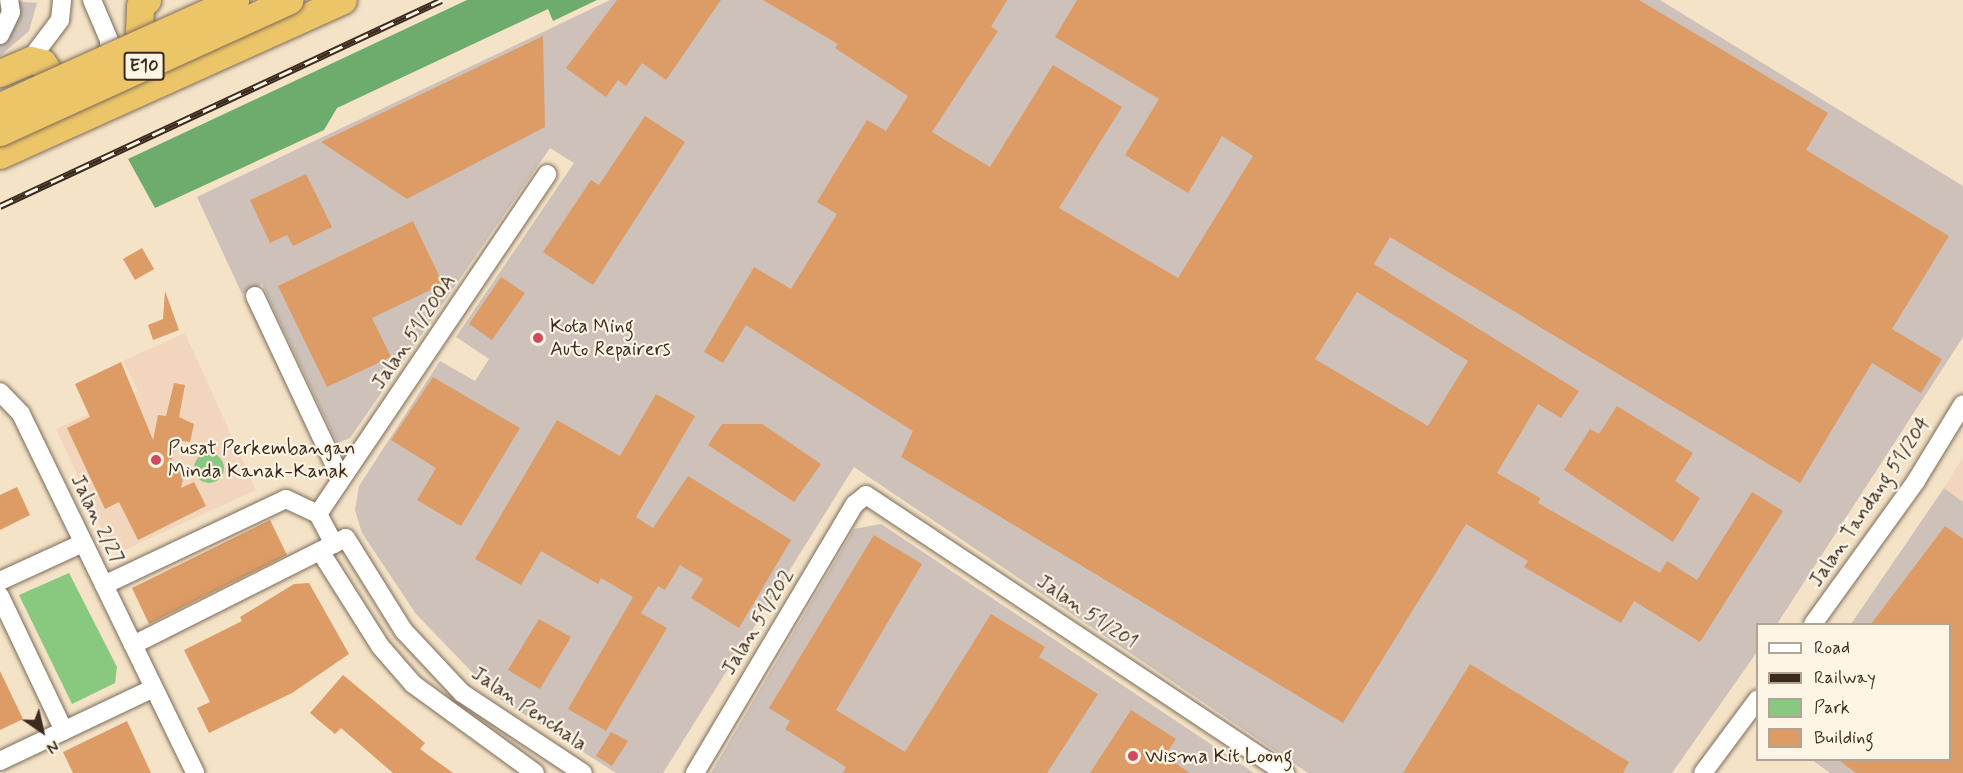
<!DOCTYPE html>
<html>
<head>
<meta charset="utf-8">
<style>
	body { margin:0 }
	#map { position:relative; width:1963px; height:773px; overflow:hidden; background:#f4e3c7; font-family:Mynerve,sans-serif }
	div>[style] { position:absolute }
	[style*='--x'] { left:calc(var(--x)*1px); top:calc(var(--y)*1px); width:calc(var(--w)*1px); rotate:calc(var(--a)*1deg) }
	.built>* { inset:0; background:#f1d5bd }
	.industrial>* { inset:0; background:#cec1ba }
	.green>* { inset:0; background:#88c87f }
	.round { border-radius:50% }
	.forest>* { inset:0; background:#6eac6e }
	.building>* { inset:0; background:#dd9b66 }
	.roads { filter:drop-shadow(0 0 2px #7c6b59) drop-shadow(0 0 2px #7c6b59) }
	.minor>* { height:18px; margin:-9px; padding:0 9px; transform-origin:9px; border-radius:9px; background:#fff }
	.highway>* { height:27px; margin:-13.5px; padding:0 13.5px; transform-origin:13.5px; border-radius:13.5px; background:#edc569 }
	.rail>* { height:7px; margin-top:-3.5px; transform-origin:0; background:repeating-linear-gradient(90deg,#fcf5e5 0 14px,#3b2a1e 0 28px); box-sizing:border-box; border-block:2px solid #3b2a1e }
	.bridges { filter:drop-shadow(0 0 2px #7c6b59) drop-shadow(0 0 2px #7c6b59) }
	.highway-bridge>* { height:27px; margin:-13.5px; padding:0 13.5px; transform-origin:13.5px; border-radius:13.5px; background:#edc569 }
	.dots>* { width:16px; height:16px; translate:-50% -50%; box-sizing:border-box; border:3px solid #fcf5e5; border-radius:50% }
	span { translate:-50% -50%; white-space:nowrap; text-align:center; line-height:1.15; -webkit-text-stroke:4.5px #fcf5e5; paint-order:stroke }
	.shield-label span { padding:2px 4px; background:#fcf5e5; border:2px solid; border-radius:4px; -webkit-text-stroke-width:0 }
	.shield-label { font-size:18px; color:#3b2a1e; font-weight:700 }
	.poi-label { font-size:20px; color:#3b2a1e }
	.left { translate:0 -50%; text-align:left }
	.street-label { font-size:20px; color:#3b2a1e }
	.legend { position:absolute; left:1756px; top:623px; width:195px; height:138px; box-sizing:border-box; background:#fcf5e5; border:2px solid #afa495; margin:0; padding:8px 10px; list-style:none; font-size:18px; color:#3b2a1e }
	.legend li { display:flex; align-items:center; gap:12px; height:30px }
	.legend b { width:30px; border:2px solid #afa495 }
	.north { position:absolute; left:12px; top:701px; width:60px; height:60px; -webkit-text-stroke:4px #fcf5e5; paint-order:stroke; rotate:146deg; font-size:16px; font-weight:700; line-height:24px; text-align:center; color:#3b2a1e }
	.north::after { content:''; display:block; margin:auto; width:21px; height:27px; background:#3b2a1e; clip-path:polygon(50% 0,100% 100%,50% 72%,0 100%) }
</style>
</head>
<body>
<div id="map">
	<div class="built">
		<i style="clip-path:polygon(185px 333px,256px 490px,124px 550px,109px 544px,56px 429px,138px 391px,123px 361px)"></i>
		<i style="clip-path:polygon(1963px 457px,1963px 502px,1944px 488px)"></i>
	</div>
	<div class="industrial">
		<i style="clip-path:polygon(0 0,37px 3px,29px 31px,0 56px)"></i>
		<i style="clip-path:polygon(610px 0,1660px 0,1963px 186px,1963px 337px,1777px 624px,1758px 624px,1757px 652px,1672px 773px,1308px 773px,854px 467px,663px 773px,616px 773px,494px 695px,416px 614px,362px 533px,355px 510px,359px 486px,440px 361px,475px 381px,489px 359px,456px 337px,574px 163px,550px 148px,350px 438px,337px 443px,262px 284px,242px 294px,197px 197px)"></i>
		<i style="clip-path:polygon(1944px 488px,1963px 502px,1963px 773px,1830px 773px,1812px 760px,1950px 760px,1950px 624px,1851px 624px)"></i>
		<i style="clip-path:polygon(881px 524px,1254px 773px,711px 773px,854px 529px)"></i>
	</div>
	<div class="green">
		<i class="round" style="left:194px;top:453px;width:30px;height:30px"></i>
		<i style="clip-path:polygon(69px 573px,117px 667px,115px 683px,72px 704px,19px 595px)"></i>
	</div>
	<div class="forest">
		<i style="clip-path:polygon(467px 0,597px 0,553px 21px,548px 9px,337px 108px,324px 130px,155px 208px,128px 159px)"></i>
	</div>
	<div class="building">
		<i style="clip-path:polygon(617px 0,721px 0,666px 80px,642px 63px,626px 86px,618px 80px,606px 97px,566px 68px)"></i>
		<i style="clip-path:polygon(evenodd,763px 0,1007px 0,991px 27px,998px 31px,932px 132px,990px 167px,1053px 65px,1122px 107px,1059px 208px,1178px 278px,1253px 156px,1222px 136px,1188px 193px,1125px 155px,1159px 99px,1055px 37px,1077px 0,1639px 0,1828px 113px,1806px 150px,1949px 236px,1892px 329px,1942px 359px,1921px 393px,1872px 363px,1800px 483px,1390px 237px,1374px 264px,1579px 391px,1561px 418px,1538px 404px,1497px 473px,1540px 498px,1538px 503px,1660px 573px,1667px 561px,1697px 580px,1752px 492px,1783px 511px,1700px 642px,1634px 601px,1621px 623px,1524px 567px,1528px 561px,1466px 524px,1343px 723px,901px 457px,913px 431px,746px 325px,723px 363px,704px 352px,754px 267px,791px 289px,837px 214px,817px 202px,867px 120px,886px 131px,908px 96px,835px 48px,838px 44px,763px 0,1357px 292px,1468px 361px,1428px 426px,1315px 359px,1357px 292px)"></i>
		<i style="clip-path:polygon(543px 36px,545px 127px,407px 199px,321px 142px)"></i>
		<i style="clip-path:polygon(645px 116px,685px 142px,593px 285px,543px 252px,591px 180px,599px 185px)"></i>
		<i style="clip-path:polygon(306px 174px,332px 227px,293px 246px,287px 235px,270px 243px,250px 200px)"></i>
		<i style="clip-path:polygon(413px 221px,443px 284px,372px 318px,391px 357px,327px 387px,278px 286px)"></i>
		<i style="clip-path:polygon(142px 248px,154px 269px,135px 280px,123px 259px)"></i>
		<i style="clip-path:polygon(501px 277px,525px 293px,492px 340px,469px 324px)"></i>
		<i style="clip-path:polygon(165px 291px,179px 330px,153px 340px,148px 325px,163px 319px)"></i>
		<i style="clip-path:polygon(121px 362px,153px 440px,158px 415px,166px 416px,174px 383px,185px 385px,179px 417px,194px 424px,190px 442px,176px 440px,170px 468px,185px 471px,181px 488px,194px 482px,206px 506px,138px 540px,119px 502px,105px 509px,67px 428px,90px 417px,75px 384px)"></i>
		<i style="clip-path:polygon(433px 377px,520px 428px,461px 526px,417px 500px,436px 468px,391px 440px)"></i>
		<i style="clip-path:polygon(656px 394px,695px 416px,636px 517px,653px 528px,688px 476px,791px 540px,739px 628px,691px 598px,703px 579px,680px 565px,665px 590px,658px 586px,641px 613px,667px 628px,606px 731px,568px 709px,633px 597px,601px 578px,598px 584px,541px 551px,521px 585px,475px 559px,557px 420px,620px 456px)"></i>
		<i style="clip-path:polygon(1617px 406px,1693px 453px,1675px 481px,1700px 498px,1673px 542px,1564px 470px,1590px 429px,1599px 434px)"></i>
		<i style="clip-path:polygon(722px 424px,762px 424px,821px 464px,794px 502px,708px 445px)"></i>
		<i style="clip-path:polygon(17px 487px,30px 515px,0 530px,0 495px)"></i>
		<i style="clip-path:polygon(270px 520px,287px 555px,149px 624px,132px 588px)"></i>
		<i style="clip-path:polygon(1945px 526px,1963px 539px,1963px 773px,1856px 773px,1837px 759px,1950px 759px,1950px 624px,1871px 624px)"></i>
		<i style="clip-path:polygon(874px 535px,922px 564px,836px 710px,905px 752px,991px 614px,1045px 647px,1039px 657px,1098px 694px,1047px 773px,843px 773px,846px 767px,785px 729px,790px 721px,769px 708px)"></i>
		<i style="clip-path:polygon(309px 583px,349px 654px,292px 693px,209px 733px,197px 708px,210px 702px,184px 650px,242px 621px,240px 617px,294px 584px)"></i>
		<i style="clip-path:polygon(539px 619px,571px 637px,540px 689px,508px 670px)"></i>
		<i style="clip-path:polygon(1470px 664px,1629px 762px,1623px 773px,1403px 773px)"></i>
		<i style="clip-path:polygon(0 671px,23px 719px,0 730px)"></i>
		<i style="clip-path:polygon(343px 675px,425px 743px,420px 749px,453px 773px,393px 773px,341px 728px,335px 734px,310px 713px)"></i>
		<i style="clip-path:polygon(1131px 710px,1176px 739px,1165px 756px,1190px 773px,1090px 773px)"></i>
		<i style="clip-path:polygon(127px 721px,151px 773px,73px 773px,63px 752px)"></i>
		<i style="clip-path:polygon(611px 732px,628px 741px,612px 766px,596px 756px)"></i>
	</div>
	<div class="roads">
		<div class="minor">
			<i style="--x:92;--y:0;--w:43;--a:67"></i>
			<i style="--x:109;--y:40;--w:27;--a:88"></i>
			<i style="--x:0;--y:35;--w:25;--a:-64"></i>
			<i style="--x:11;--y:12;--w:12;--a:-99"></i>
			<i style="--x:30;--y:60;--w:50;--a:-53.1"></i>
			<i style="--x:60;--y:20;--w:20;--a:-84"></i>
			<i style="--x:255;--y:296;--w:202;--a:64.8"></i>
			<i style="--x:0;--y:392;--w:30;--a:46"></i>
			<i style="--x:21;--y:414;--w:399;--a:64.1"></i>
			<i style="--x:318;--y:514;--w:410;--a:-56"></i>
			<i style="--x:320;--y:551;--w:112;--a:57.7"></i>
			<i style="--x:380;--y:646;--w:50;--a:49"></i>
			<i style="--x:413;--y:684;--w:151;--a:36.1"></i>
			<i style="--x:0;--y:581;--w:91;--a:-24.6"></i>
			<i style="--x:104;--y:585;--w:201;--a:-25.3"></i>
			<i style="--x:286;--y:499;--w:35;--a:25"></i>
			<i style="--x:318;--y:514;--w:34;--a:62"></i>
			<i style="--x:0;--y:596;--w:149;--a:64.6"></i>
			<i style="--x:1813;--y:624;--w:176;--a:-54.2"></i>
			<i style="--x:1916;--y:481;--w:90;--a:-58.6"></i>
			<i style="--x:133;--y:645;--w:238;--a:-26.7"></i>
			<i style="--x:346;--y:538;--w:110;--a:58.1"></i>
			<i style="--x:404;--y:631;--w:85;--a:46.9"></i>
			<i style="--x:462;--y:693;--w:145;--a:33.5"></i>
			<i style="--x:0;--y:761;--w:170;--a:-25.4"></i>
			<i style="--x:695;--y:773;--w:313;--a:-59.3"></i>
			<i style="--x:855;--y:504;--w:14;--a:-39"></i>
			<i style="--x:866;--y:495;--w:503;--a:33.56"></i>
			<i style="--x:1703;--y:773;--w:92;--a:-53.4"></i>
		</div>
		<div class="highway">
			<i style="--x:147;--y:0;--w:9;--a:139"></i>
			<i style="--x:140;--y:6;--w:24;--a:92"></i>
			<i style="--x:139;--y:30;--w:33;--a:57"></i>
			<i style="--x:0;--y:73;--w:33;--a:-23"></i>
			<i style="--x:30;--y:60;--w:13;--a:13"></i>
			<i style="--x:43;--y:63;--w:33;--a:57"></i>
			<i style="--x:61;--y:91;--w:10;--a:101"></i>
			<i style="--x:0;--y:155;--w:376;--a:-24.3"></i>
		</div>
	</div>
	<div class="rail">
		<i style="--x:0;--y:206;--w:487;--a:-25"></i>
	</div>
	<div class="bridges">
		<div class="highway-bridge">
			<i style="--x:0;--y:106;--w:258;--a:-24.3"></i>
			<i style="--x:0;--y:132;--w:318;--a:-24.5"></i>
		</div>
	</div>
	<div class="dots">
		<i style="left:538px;top:338px;background:#d1495b"></i>
		<i style="left:156px;top:460px;background:#d1495b"></i>
		<i style="left:1133px;top:756px;background:#d1495b"></i>
	</div>
	<div class="shield-label">
		<span style="left:144px;top:66px">E10</span>
	</div>
	<div class="poi-label">
		<span class="left" style="left:550px;top:338px">Kota Ming<br>Auto Repairers</span>
		<span class="left" style="left:168px;top:460px">Pusat Perkembangan<br>Minda Kanak-Kanak</span>
		<span class="left" style="left:1145px;top:756px">Wisma Kit Loong</span>
	</div>
	<div class="street-label">
		<span style="left:414px;top:332px;rotate:-56deg">Jalan 51/200A</span>
		<span style="left:1870px;top:502px;rotate:-56deg">Jalan Tandang 51/204</span>
		<span style="left:97px;top:519px;rotate:64deg">Jalan 2/27</span>
		<span style="left:1087px;top:612px;rotate:34deg">Jalan 51/201</span>
		<span style="left:758px;top:622px;rotate:-59deg">Jalan 51/202</span>
		<span style="left:529px;top:709px;rotate:34deg">Jalan Penchala</span>
	</div>
	<ul class="legend">
	<li><b style="height:8px;background:#fff"></b>Road</li>
	<li><b style="height:8px;background:#3b2a1e"></b>Railway</li>
	<li><b style="height:16px;background:#88c87f"></b>Park</li>
	<li><b style="height:16px;background:#dd9b66"></b>Building</li>
	</ul>
	<div class="north">N</div>
</div>
</body>
</html>
